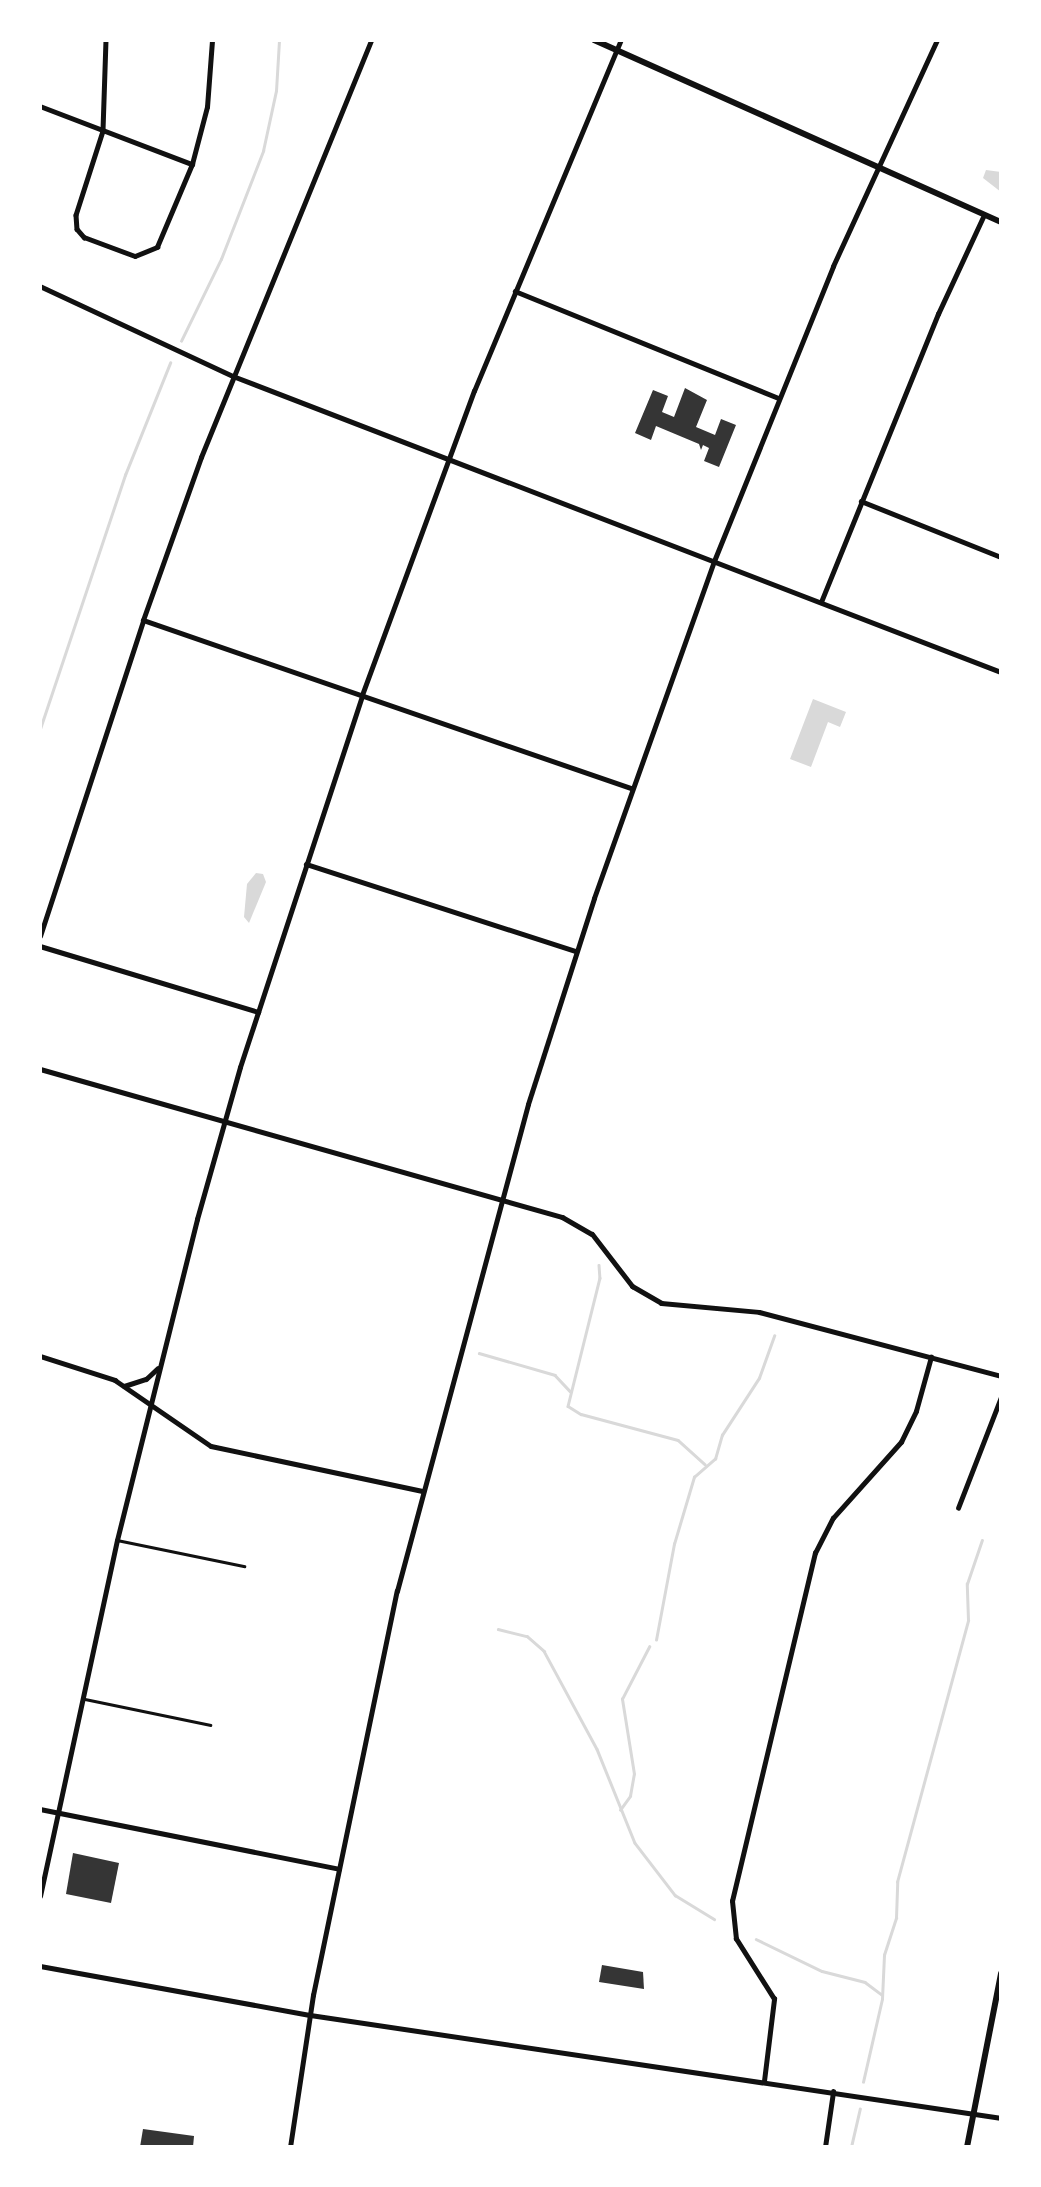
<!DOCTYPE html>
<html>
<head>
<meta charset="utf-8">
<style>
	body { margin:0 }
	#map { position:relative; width:1041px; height:2187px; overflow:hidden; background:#fff; font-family:"IBM Plex Sans",sans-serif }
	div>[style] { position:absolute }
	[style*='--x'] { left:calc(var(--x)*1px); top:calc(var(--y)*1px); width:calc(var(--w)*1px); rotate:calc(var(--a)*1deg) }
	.water>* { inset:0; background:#d9d9d9 }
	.stream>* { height:2.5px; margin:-1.25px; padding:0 1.25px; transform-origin:1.25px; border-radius:1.25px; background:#d9d9d9 }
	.building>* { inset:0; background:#353535 }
	.service>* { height:2.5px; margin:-1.25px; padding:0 1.25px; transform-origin:1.25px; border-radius:1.25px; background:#111 }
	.minor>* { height:4.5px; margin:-2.25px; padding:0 2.25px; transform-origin:2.25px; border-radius:2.25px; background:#111 }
	.tertiary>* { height:5px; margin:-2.5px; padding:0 2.5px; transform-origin:2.5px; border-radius:2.5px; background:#111 }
	.secondary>* { height:6px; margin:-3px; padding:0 3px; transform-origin:3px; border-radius:3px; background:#111 }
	span { translate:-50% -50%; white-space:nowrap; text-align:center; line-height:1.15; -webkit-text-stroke:7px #fff; paint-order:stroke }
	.frame { position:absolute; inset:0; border:42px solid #fff; pointer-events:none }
</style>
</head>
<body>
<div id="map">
	<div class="water">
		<i style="clip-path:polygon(986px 170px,1001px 172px,1001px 192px,983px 178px)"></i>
		<i style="clip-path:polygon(813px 699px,846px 712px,840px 727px,828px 722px,811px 767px,790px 759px)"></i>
		<i style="clip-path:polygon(256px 873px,263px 874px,266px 882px,249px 923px,244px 917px,247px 884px)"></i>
	</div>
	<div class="stream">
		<i style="--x:181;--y:341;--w:91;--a:-64"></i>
		<i style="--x:221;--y:259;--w:116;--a:-68.7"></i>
		<i style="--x:263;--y:151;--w:61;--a:-77.8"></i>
		<i style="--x:276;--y:91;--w:51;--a:-86.6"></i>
		<i style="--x:40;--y:729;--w:268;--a:-71.5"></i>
		<i style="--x:125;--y:475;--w:121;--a:-68.1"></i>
		<i style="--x:599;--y:1265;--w:13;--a:86"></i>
		<i style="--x:600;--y:1278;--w:132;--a:104"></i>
		<i style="--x:568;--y:1406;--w:15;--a:32"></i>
		<i style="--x:581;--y:1414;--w:100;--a:15"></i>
		<i style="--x:678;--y:1440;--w:36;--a:42"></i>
		<i style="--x:479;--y:1353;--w:79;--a:16.1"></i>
		<i style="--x:555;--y:1375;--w:22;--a:47"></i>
		<i style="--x:498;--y:1629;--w:30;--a:14"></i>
		<i style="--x:527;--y:1636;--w:23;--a:41"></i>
		<i style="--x:544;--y:1651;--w:111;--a:61.6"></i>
		<i style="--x:597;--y:1749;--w:101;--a:68"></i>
		<i style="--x:635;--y:1843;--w:66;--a:52.4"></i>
		<i style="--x:675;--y:1895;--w:46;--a:31.6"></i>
		<i style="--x:656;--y:1640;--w:98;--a:-79.4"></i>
		<i style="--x:674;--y:1544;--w:70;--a:-73.4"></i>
		<i style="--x:694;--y:1477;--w:28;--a:-41"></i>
		<i style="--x:715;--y:1459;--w:25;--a:-74"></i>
		<i style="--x:722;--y:1435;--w:68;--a:-57"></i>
		<i style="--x:759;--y:1378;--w:45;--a:-70.3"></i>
		<i style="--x:620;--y:1810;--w:17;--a:-54"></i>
		<i style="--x:630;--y:1796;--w:22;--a:-80"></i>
		<i style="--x:634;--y:1774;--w:76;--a:-99.1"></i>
		<i style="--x:622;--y:1699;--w:59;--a:-62.6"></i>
		<i style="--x:756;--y:1939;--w:73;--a:25.9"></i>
		<i style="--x:822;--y:1971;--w:44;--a:14.3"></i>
		<i style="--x:865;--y:1982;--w:21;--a:37"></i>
		<i style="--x:863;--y:2082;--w:85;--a:-77.1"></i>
		<i style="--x:882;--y:1999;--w:44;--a:-87.4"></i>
		<i style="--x:884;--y:1955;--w:39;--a:-72"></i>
		<i style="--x:896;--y:1918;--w:36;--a:-88"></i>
		<i style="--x:897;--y:1882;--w:271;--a:-74.8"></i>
		<i style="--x:968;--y:1620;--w:36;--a:-92"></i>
		<i style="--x:967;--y:1584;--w:46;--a:-71.2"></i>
		<i style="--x:851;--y:2147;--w:39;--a:-77"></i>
	</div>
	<div class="building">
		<i style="clip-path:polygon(685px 388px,707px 400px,696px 427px,715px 435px,721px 419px,736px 425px,719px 467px,704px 461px,709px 448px,703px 445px,701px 450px,699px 444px,656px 426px,651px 440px,635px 433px,653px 390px,668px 396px,662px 412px,674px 417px)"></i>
		<i style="clip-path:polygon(73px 1853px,119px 1863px,111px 1903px,66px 1894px)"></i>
		<i style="clip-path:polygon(602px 1965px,643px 1972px,644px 1989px,599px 1982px)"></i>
		<i style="clip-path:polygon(143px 2129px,194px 2136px,193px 2147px,140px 2147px)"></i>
	</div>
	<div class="service">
		<i style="--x:117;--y:1540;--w:130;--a:11.6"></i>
		<i style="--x:85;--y:1699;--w:128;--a:11.7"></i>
	</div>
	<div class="minor">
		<i style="--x:106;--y:40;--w:91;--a:91.9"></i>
		<i style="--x:103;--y:131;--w:88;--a:107.8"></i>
		<i style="--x:76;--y:215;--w:14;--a:86"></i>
		<i style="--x:77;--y:229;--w:11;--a:49"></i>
		<i style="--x:84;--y:237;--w:54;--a:20.4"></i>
		<i style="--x:135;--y:256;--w:24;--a:-22"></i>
		<i style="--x:157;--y:247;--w:90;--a:-67.1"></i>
		<i style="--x:192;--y:164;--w:59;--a:-75.3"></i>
		<i style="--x:207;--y:107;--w:67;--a:-85.7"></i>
		<i style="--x:40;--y:106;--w:163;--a:20.9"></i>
		<i style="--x:40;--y:286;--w:213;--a:25"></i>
		<i style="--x:233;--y:376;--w:823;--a:21.08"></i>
		<i style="--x:515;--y:291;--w:284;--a:22.1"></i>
		<i style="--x:861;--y:501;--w:151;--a:21.8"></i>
		<i style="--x:821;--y:602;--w:311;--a:-67.9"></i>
		<i style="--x:938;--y:314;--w:109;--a:-65.1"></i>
		<i style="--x:143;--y:620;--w:516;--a:19"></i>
		<i style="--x:362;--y:695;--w:324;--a:-69.8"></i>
		<i style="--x:474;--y:391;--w:381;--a:-67.3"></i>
		<i style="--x:306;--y:864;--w:284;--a:17.9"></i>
		<i style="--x:40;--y:946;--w:228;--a:16.8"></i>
		<i style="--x:40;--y:1356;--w:79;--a:17.7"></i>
		<i style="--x:115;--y:1380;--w:116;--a:34.5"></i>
		<i style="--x:211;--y:1446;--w:217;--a:12"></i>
		<i style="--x:958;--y:1508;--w:119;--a:-68.8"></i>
		<i style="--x:40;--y:1809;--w:305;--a:11.3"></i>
		<i style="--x:764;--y:2081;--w:83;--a:-83"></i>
		<i style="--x:774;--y:1999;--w:71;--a:-122.3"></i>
		<i style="--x:736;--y:1939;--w:38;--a:-96"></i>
		<i style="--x:732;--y:1901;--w:358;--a:-76.6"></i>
		<i style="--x:815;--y:1553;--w:39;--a:-63"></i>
		<i style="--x:833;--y:1518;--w:102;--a:-48.2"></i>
		<i style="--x:901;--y:1442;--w:34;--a:-64"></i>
		<i style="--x:916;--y:1411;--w:56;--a:-74.5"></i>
		<i style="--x:825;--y:2147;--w:56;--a:-81.7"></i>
	</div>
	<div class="tertiary">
		<i style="--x:40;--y:936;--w:332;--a:-71.9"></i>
		<i style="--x:143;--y:620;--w:173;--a:-70.4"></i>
		<i style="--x:201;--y:457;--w:450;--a:-67.8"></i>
		<i style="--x:40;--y:1069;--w:543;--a:15.83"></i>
		<i style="--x:562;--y:1217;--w:34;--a:30"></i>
		<i style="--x:592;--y:1234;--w:66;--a:52.4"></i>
		<i style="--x:632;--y:1286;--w:34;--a:30"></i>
		<i style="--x:661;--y:1303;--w:98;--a:5.2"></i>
		<i style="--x:759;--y:1312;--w:250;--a:14.8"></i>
		<i style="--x:124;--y:1386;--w:23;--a:-18"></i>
		<i style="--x:146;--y:1379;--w:16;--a:-43"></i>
		<i style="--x:40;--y:1896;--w:364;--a:-77.8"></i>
		<i style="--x:117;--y:1540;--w:331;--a:-76"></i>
		<i style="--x:197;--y:1219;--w:158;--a:-74.2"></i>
		<i style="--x:240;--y:1067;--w:391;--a:-71.8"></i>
		<i style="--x:40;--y:1966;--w:274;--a:10.3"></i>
		<i style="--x:310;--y:2015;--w:699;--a:8.48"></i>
		<i style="--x:290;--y:2147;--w:154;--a:-81.4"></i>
		<i style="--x:313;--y:1995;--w:413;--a:-78.3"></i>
		<i style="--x:397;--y:1591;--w:504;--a:-74.94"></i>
		<i style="--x:528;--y:1104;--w:216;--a:-72.2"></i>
		<i style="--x:594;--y:898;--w:358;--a:-70.4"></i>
		<i style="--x:714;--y:561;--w:318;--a:-68"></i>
		<i style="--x:833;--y:266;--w:249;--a:-65.3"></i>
	</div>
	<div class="secondary">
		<i style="--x:594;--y:40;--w:446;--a:24.1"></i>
		<i style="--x:967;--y:2147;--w:177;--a:-78.9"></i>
	</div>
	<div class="frame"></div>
</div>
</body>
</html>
